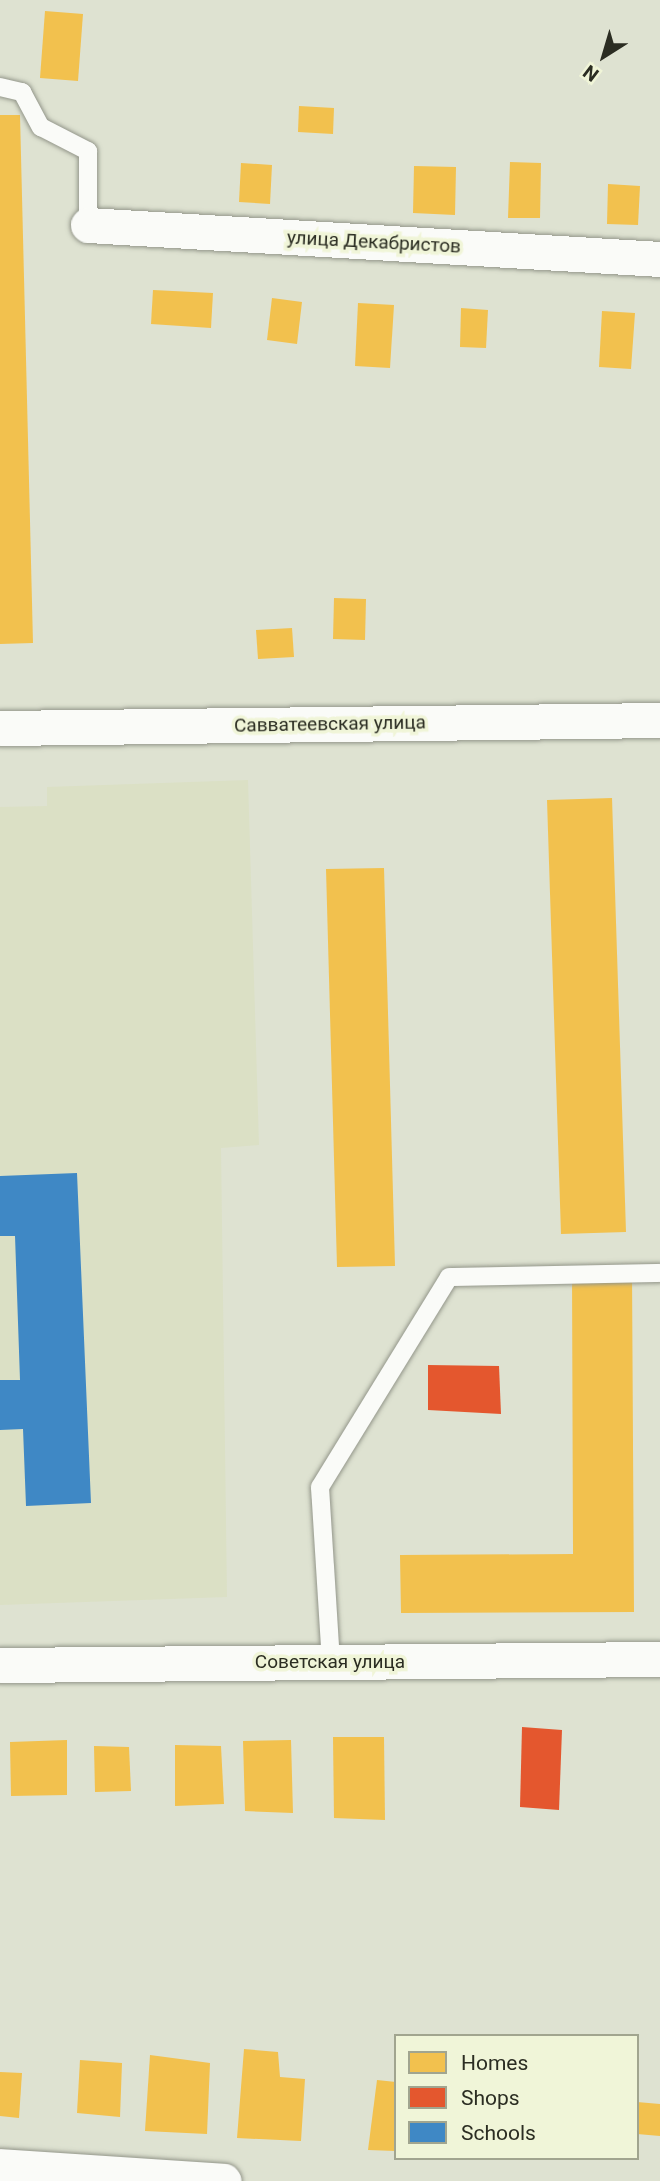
<!DOCTYPE html>
<html>
<head>
<meta charset="utf-8">
<style>
	body { margin:0 }
	#map { position:relative; width:660px; height:2181px; overflow:hidden; background:#dee2d1; font-family:Roboto,sans-serif }
	div>[style] { position:absolute }
	[style*='--x'] { left:calc(var(--x)*1px); top:calc(var(--y)*1px); width:calc(var(--w)*1px); rotate:calc(var(--a)*1deg) }
	.built>* { inset:0; background:#dbe0c5 }
	.homes>* { inset:0; background:#f2c14e }
	.shops>* { inset:0; background:#e4572e }
	.schools>* { inset:0; background:#3f88c5 }
	.roads { filter:drop-shadow(0 0 2px #93968a) drop-shadow(0 0 2px #93968a) }
	.service>* { height:18px; margin:-9px; padding:0 9px; transform-origin:9px; border-radius:9px; background:#fafbf8 }
	.minor>* { height:35px; margin:-17.5px; padding:0 17.5px; transform-origin:17.5px; border-radius:17.5px; background:#fafbf8 }
	span { translate:-50% -50%; white-space:nowrap; text-align:center; line-height:1.15; -webkit-text-stroke:7px #f0f5d8; paint-order:stroke }
	.street-label { font-size:19px; color:#2b2d22 }
	.legend { position:absolute; left:394px; top:2034px; width:245px; height:126px; box-sizing:border-box; background:#f0f5d8; border:2px solid #a1a58f; margin:0; padding:9px 12px; list-style:none; font-size:21px; color:#2b2d22 }
	.legend li { display:flex; align-items:center; gap:14px; height:35px }
	.legend b { width:35px; border:2px solid #a1a58f }
	.north { position:absolute; left:569px; top:21px; width:70px; height:70px; -webkit-text-stroke:5px #f0f5d8; paint-order:stroke; rotate:217deg; font-size:19px; font-weight:700; line-height:28px; text-align:center; color:#2b2d22 }
	.north::after { content:''; display:block; margin:auto; width:24px; height:32px; background:#2b2d22; clip-path:polygon(50% 0,100% 100%,50% 72%,0 100%) }
</style>
</head>
<body>
<div id="map">
	<div class="built">
		<i style="clip-path:polygon(248px 780px,259px 1145px,221px 1148px,227px 1597px,0 1605px,0 807px,47px 806px,47px 787px)"></i>
	</div>
	<div class="homes">
		<i style="clip-path:polygon(45px 11px,83px 14px,78px 81px,40px 78px)"></i>
		<i style="clip-path:polygon(299px 106px,334px 108px,333px 134px,298px 132px)"></i>
		<i style="clip-path:polygon(0 115px,20px 115px,33px 643px,0 644px)"></i>
		<i style="clip-path:polygon(510px 162px,541px 163px,540px 218px,508px 218px)"></i>
		<i style="clip-path:polygon(241px 163px,272px 165px,270px 204px,239px 202px)"></i>
		<i style="clip-path:polygon(414px 166px,456px 167px,455px 215px,413px 213px)"></i>
		<i style="clip-path:polygon(608px 184px,640px 186px,638px 225px,607px 224px)"></i>
		<i style="clip-path:polygon(153px 290px,213px 293px,211px 328px,151px 324px)"></i>
		<i style="clip-path:polygon(272px 298px,302px 302px,297px 344px,267px 340px)"></i>
		<i style="clip-path:polygon(358px 303px,394px 305px,390px 368px,355px 366px)"></i>
		<i style="clip-path:polygon(461px 308px,488px 310px,486px 348px,460px 347px)"></i>
		<i style="clip-path:polygon(602px 311px,635px 313px,631px 369px,599px 367px)"></i>
		<i style="clip-path:polygon(334px 598px,366px 599px,365px 640px,333px 639px)"></i>
		<i style="clip-path:polygon(292px 628px,294px 657px,258px 659px,256px 630px)"></i>
		<i style="clip-path:polygon(612px 798px,626px 1232px,561px 1234px,547px 800px)"></i>
		<i style="clip-path:polygon(384px 868px,395px 1266px,337px 1267px,326px 869px)"></i>
		<i style="clip-path:polygon(572px 1272px,632px 1272px,634px 1612px,401px 1613px,400px 1555px,573px 1554px)"></i>
		<i style="clip-path:polygon(333px 1737px,384px 1737px,385px 1820px,334px 1818px)"></i>
		<i style="clip-path:polygon(67px 1740px,67px 1795px,11px 1796px,10px 1742px)"></i>
		<i style="clip-path:polygon(291px 1740px,293px 1813px,245px 1811px,243px 1741px)"></i>
		<i style="clip-path:polygon(175px 1745px,221px 1746px,224px 1804px,175px 1806px)"></i>
		<i style="clip-path:polygon(94px 1746px,129px 1747px,131px 1791px,95px 1792px)"></i>
		<i style="clip-path:polygon(244px 2049px,278px 2052px,280px 2077px,305px 2079px,301px 2141px,237px 2138px)"></i>
		<i style="clip-path:polygon(150px 2055px,210px 2063px,207px 2134px,145px 2131px)"></i>
		<i style="clip-path:polygon(80px 2060px,122px 2063px,120px 2117px,77px 2113px)"></i>
		<i style="clip-path:polygon(0 2072px,22px 2073px,19px 2118px,0 2116px)"></i>
		<i style="clip-path:polygon(377px 2080px,396px 2082px,396px 2151px,368px 2150px)"></i>
		<i style="clip-path:polygon(637px 2102px,660px 2104px,660px 2136px,637px 2134px)"></i>
	</div>
	<div class="shops">
		<i style="clip-path:polygon(428px 1365px,499px 1366px,501px 1414px,428px 1410px)"></i>
		<i style="clip-path:polygon(522px 1727px,562px 1730px,559px 1810px,520px 1807px)"></i>
	</div>
	<div class="schools">
		<i style="clip-path:polygon(77px 1173px,91px 1503px,26px 1506px,23px 1429px,0 1430px,0 1380px,20px 1380px,15px 1236px,0 1236px,0 1176px)"></i>
	</div>
	<div class="roads">
		<div class="service">
			<i style="--x:0;--y:87;--w:23;--a:13"></i>
			<i style="--x:22;--y:92;--w:40;--a:62"></i>
			<i style="--x:41;--y:127;--w:53;--a:27.1"></i>
			<i style="--x:88;--y:151;--w:74;--a:90"></i>
			<i style="--x:331;--y:1662;--w:175;--a:-93.6"></i>
			<i style="--x:320;--y:1487;--w:246;--a:-58.4"></i>
			<i style="--x:449;--y:1277;--w:211;--a:-1.1"></i>
		</div>
		<div class="minor">
			<i style="--x:88;--y:225;--w:573;--a:3.4"></i>
			<i style="--x:0;--y:728;--w:660;--a:-0.69"></i>
			<i style="--x:0;--y:1665;--w:660;--a:-0.52"></i>
			<i style="--x:0;--y:2166;--w:224;--a:3.8"></i>
		</div>
	</div>
	<div class="street-label">
		<span style="left:374px;top:242px;rotate:3deg">улица Декабристов</span>
		<span style="left:330px;top:724px;rotate:-1deg">Савватеевская улица</span>
		<span style="left:330px;top:1662px">Советская улица</span>
	</div>
	<ul class="legend">
	<li><b style="height:19px;background:#f2c14e"></b>Homes</li>
	<li><b style="height:19px;background:#e4572e"></b>Shops</li>
	<li><b style="height:19px;background:#3f88c5"></b>Schools</li>
	</ul>
	<div class="north">N</div>
</div>
</body>
</html>
